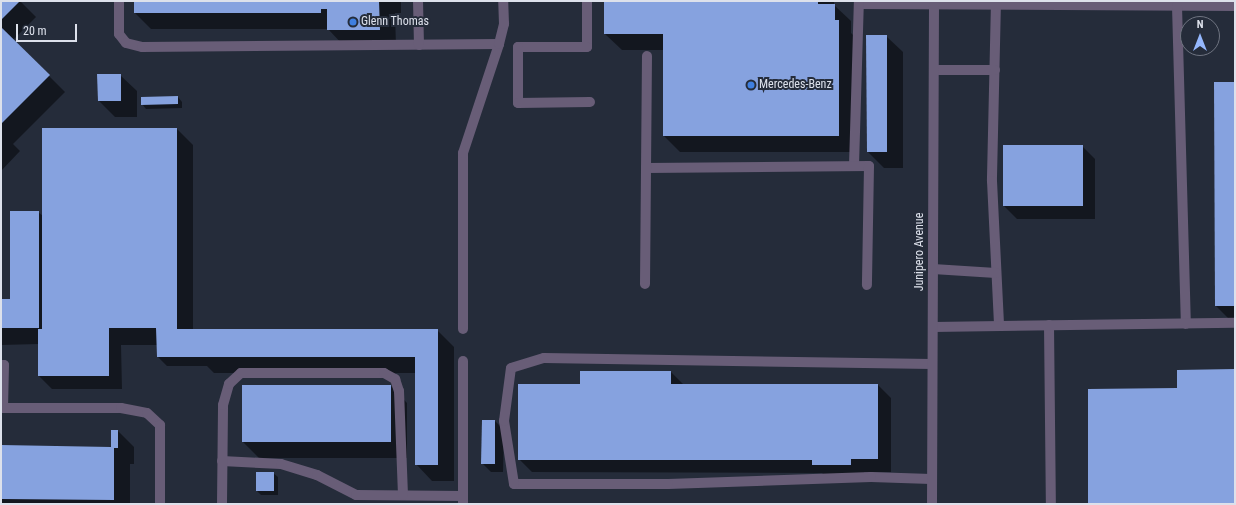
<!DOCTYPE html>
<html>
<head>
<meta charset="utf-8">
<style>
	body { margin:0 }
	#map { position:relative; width:1236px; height:505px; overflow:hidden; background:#252c3a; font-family:"Roboto Condensed",sans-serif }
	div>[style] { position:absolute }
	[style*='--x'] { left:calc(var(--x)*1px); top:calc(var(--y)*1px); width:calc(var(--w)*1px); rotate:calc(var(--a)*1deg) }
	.shadow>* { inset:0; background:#0007 }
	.building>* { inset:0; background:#86a2df }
	.minor>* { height:10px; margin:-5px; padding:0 5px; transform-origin:5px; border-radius:5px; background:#685d77 }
	.dots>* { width:11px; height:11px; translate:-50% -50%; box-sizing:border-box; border:2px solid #252c3a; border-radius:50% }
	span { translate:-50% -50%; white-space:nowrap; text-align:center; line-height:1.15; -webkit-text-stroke:4px #252c3a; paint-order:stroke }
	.poi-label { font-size:12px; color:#dde1eb }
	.left { translate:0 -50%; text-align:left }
	.street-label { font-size:12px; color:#dde1eb }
	.frame { position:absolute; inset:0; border:2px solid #dde1eb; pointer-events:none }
	.north { position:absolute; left:1180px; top:16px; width:40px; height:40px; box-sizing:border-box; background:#252c3a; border:1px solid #6f7481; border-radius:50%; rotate:0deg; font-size:11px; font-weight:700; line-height:16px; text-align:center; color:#dde1eb }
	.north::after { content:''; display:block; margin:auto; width:14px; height:18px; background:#94b7fd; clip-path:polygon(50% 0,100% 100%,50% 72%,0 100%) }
	.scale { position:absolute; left:16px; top:24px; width:61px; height:18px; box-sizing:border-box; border:2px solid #dde1eb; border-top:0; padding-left:5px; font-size:12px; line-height:14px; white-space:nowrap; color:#dde1eb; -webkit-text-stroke:3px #252c3a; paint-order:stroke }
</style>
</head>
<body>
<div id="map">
	<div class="shadow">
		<i style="clip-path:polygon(1px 1px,20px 1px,36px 17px,13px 40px,65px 92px,13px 144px,20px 151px,1px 171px)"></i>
		<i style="clip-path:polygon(135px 1px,401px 1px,401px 13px,395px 13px,396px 46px,344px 46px,328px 29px,151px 29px,135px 13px)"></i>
		<i style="clip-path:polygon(605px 1px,902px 1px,834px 1px,834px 5px,851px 21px,851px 33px,855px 37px,855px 152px,680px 152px,664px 136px,664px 50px,622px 50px,605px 34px)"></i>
		<i style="clip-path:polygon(886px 36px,903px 52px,903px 168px,884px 168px,868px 152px)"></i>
		<i style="clip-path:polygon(120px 75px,137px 91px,137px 117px,115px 117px,99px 101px)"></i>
		<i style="clip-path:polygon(1235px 83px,1235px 322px,1232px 322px,1216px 306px)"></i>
		<i style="clip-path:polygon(178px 97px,182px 102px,182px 108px,146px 109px,142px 104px)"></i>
		<i style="clip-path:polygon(177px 129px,193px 145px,193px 330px,437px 330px,454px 347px,454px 481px,432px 481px,416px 464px,416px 373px,214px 373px,207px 366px,167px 366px,158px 357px,158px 345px,121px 345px,122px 389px,52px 389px,39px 376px,39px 344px,1px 345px,1px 300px,11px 300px,38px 212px,43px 216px)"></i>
		<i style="clip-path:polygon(1082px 146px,1095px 159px,1095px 219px,1017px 219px,1004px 206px)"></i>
		<i style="clip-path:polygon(671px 372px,684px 385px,878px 385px,891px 398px,891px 472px,864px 472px,864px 477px,826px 477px,822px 473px,532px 472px,519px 459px,581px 385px)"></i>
		<i style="clip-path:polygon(391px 386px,407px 403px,407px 458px,259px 458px,243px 442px)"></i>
		<i style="clip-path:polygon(495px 421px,504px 430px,503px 472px,491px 472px,482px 463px)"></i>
		<i style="clip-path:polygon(112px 431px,118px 431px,134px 447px,134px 464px,130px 464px,130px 504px,1px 504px,1px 446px,112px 448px)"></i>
		<i style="clip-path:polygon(273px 473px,278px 477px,278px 495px,261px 495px,257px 491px)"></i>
	</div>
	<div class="building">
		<i style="clip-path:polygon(1px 1px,20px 1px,1px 20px)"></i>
		<i style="clip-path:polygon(134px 1px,379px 1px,380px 30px,327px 30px,327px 9px,321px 9px,321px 13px,134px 13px)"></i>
		<i style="clip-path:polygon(604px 1px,818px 1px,818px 4px,835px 4px,835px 20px,839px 20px,839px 136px,663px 136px,663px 34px,604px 34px)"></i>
		<i style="clip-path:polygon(1px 27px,50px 75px,1px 124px)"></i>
		<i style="clip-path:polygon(866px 35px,887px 35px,887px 152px,867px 152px)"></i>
		<i style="clip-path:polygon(97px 74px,121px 74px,121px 101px,98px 101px)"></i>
		<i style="clip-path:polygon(1214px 82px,1235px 82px,1235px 306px,1215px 306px)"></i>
		<i style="clip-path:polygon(178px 96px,178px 104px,141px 105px,141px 97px)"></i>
		<i style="clip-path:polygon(42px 128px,177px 128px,177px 329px,438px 329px,438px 465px,415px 465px,415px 357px,157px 357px,156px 328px,109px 328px,109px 376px,38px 376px,38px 329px,42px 329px)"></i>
		<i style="clip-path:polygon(1003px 145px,1083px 145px,1083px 206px,1003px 206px)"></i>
		<i style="clip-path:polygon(10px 211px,39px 211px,39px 328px,1px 328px,1px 299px,10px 299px)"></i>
		<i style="clip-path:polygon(1235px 369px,1235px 504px,1088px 504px,1088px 389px,1177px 388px,1177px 370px)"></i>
		<i style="clip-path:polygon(580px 371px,671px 371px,671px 384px,878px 384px,878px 459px,851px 459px,851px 465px,812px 465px,812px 460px,518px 460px,518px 384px,580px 384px)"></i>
		<i style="clip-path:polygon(242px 385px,391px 385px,391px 442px,242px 442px)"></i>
		<i style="clip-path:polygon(482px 420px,495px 420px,495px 464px,481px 464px)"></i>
		<i style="clip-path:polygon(111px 430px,118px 430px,118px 448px,114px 448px,114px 500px,1px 499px,1px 445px,111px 447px)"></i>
		<i style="clip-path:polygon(256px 472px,274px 472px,274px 491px,256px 491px)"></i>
	</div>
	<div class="minor">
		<i style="--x:119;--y:1;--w:33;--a:90"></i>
		<i style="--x:119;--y:34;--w:11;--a:52"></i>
		<i style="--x:126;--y:43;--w:16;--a:14"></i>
		<i style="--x:142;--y:47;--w:357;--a:-0.5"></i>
		<i style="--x:418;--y:1;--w:44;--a:88.7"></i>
		<i style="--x:587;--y:1;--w:46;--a:90"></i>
		<i style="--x:587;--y:47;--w:69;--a:180"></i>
		<i style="--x:518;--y:47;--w:56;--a:90"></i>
		<i style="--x:518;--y:103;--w:72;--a:-0.8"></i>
		<i style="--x:996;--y:1;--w:180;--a:91.3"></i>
		<i style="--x:992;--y:181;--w:145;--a:87.2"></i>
		<i style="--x:859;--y:4;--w:376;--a:0.3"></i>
		<i style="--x:1177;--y:6;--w:318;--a:88.4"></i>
		<i style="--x:934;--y:70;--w:61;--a:0"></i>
		<i style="--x:854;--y:166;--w:165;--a:-88.3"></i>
		<i style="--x:646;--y:168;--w:223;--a:-0.5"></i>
		<i style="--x:869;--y:166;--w:119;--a:91"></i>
		<i style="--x:933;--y:269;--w:63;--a:3.6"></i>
		<i style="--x:645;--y:284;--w:228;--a:-89.5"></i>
		<i style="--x:1049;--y:325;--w:179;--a:89.4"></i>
		<i style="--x:933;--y:327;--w:302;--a:-0.8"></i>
		<i style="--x:463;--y:329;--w:176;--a:-90"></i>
		<i style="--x:463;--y:153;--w:115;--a:-71.7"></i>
		<i style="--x:499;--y:44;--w:21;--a:-76"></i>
		<i style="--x:504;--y:24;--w:23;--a:-92"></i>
		<i style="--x:1;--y:365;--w:3;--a:0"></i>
		<i style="--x:4;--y:365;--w:43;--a:91.3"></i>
		<i style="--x:1;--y:408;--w:120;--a:0"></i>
		<i style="--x:121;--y:408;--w:26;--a:11"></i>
		<i style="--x:147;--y:413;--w:18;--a:43"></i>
		<i style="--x:160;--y:425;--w:79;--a:90"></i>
		<i style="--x:222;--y:461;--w:59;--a:2.9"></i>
		<i style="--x:281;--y:464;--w:38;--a:17"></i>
		<i style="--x:317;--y:475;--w:44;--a:27.1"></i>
		<i style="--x:356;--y:495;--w:107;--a:0.5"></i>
		<i style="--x:931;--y:479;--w:60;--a:-178.1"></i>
		<i style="--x:871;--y:477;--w:203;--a:178"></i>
		<i style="--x:668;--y:484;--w:154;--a:180"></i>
		<i style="--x:514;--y:484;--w:64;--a:-99"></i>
		<i style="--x:504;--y:421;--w:53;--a:-82.5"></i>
		<i style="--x:511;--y:368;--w:34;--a:-17"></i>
		<i style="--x:544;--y:358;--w:388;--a:0.9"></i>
		<i style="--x:222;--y:504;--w:99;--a:-89.4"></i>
		<i style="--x:223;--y:405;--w:22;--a:-74"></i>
		<i style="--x:229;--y:384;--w:16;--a:-43"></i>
		<i style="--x:241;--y:373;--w:143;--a:0"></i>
		<i style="--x:384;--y:373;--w:13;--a:29"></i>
		<i style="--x:395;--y:379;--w:13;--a:72"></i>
		<i style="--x:399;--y:391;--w:104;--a:87.8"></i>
		<i style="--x:463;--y:504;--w:143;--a:-90"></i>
		<i style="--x:932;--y:504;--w:503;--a:-89.77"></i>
	</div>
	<div class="dots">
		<i style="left:353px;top:22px;background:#3f7fe0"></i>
		<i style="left:751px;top:85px;background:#3f7fe0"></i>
	</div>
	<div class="poi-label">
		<span class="left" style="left:361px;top:22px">Glenn Thomas</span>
		<span class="left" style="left:759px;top:85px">Mercedes-Benz</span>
	</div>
	<div class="street-label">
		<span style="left:920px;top:252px;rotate:-90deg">Junipero Avenue</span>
	</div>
	<div class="frame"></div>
	<div class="north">N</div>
	<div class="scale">20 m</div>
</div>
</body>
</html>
